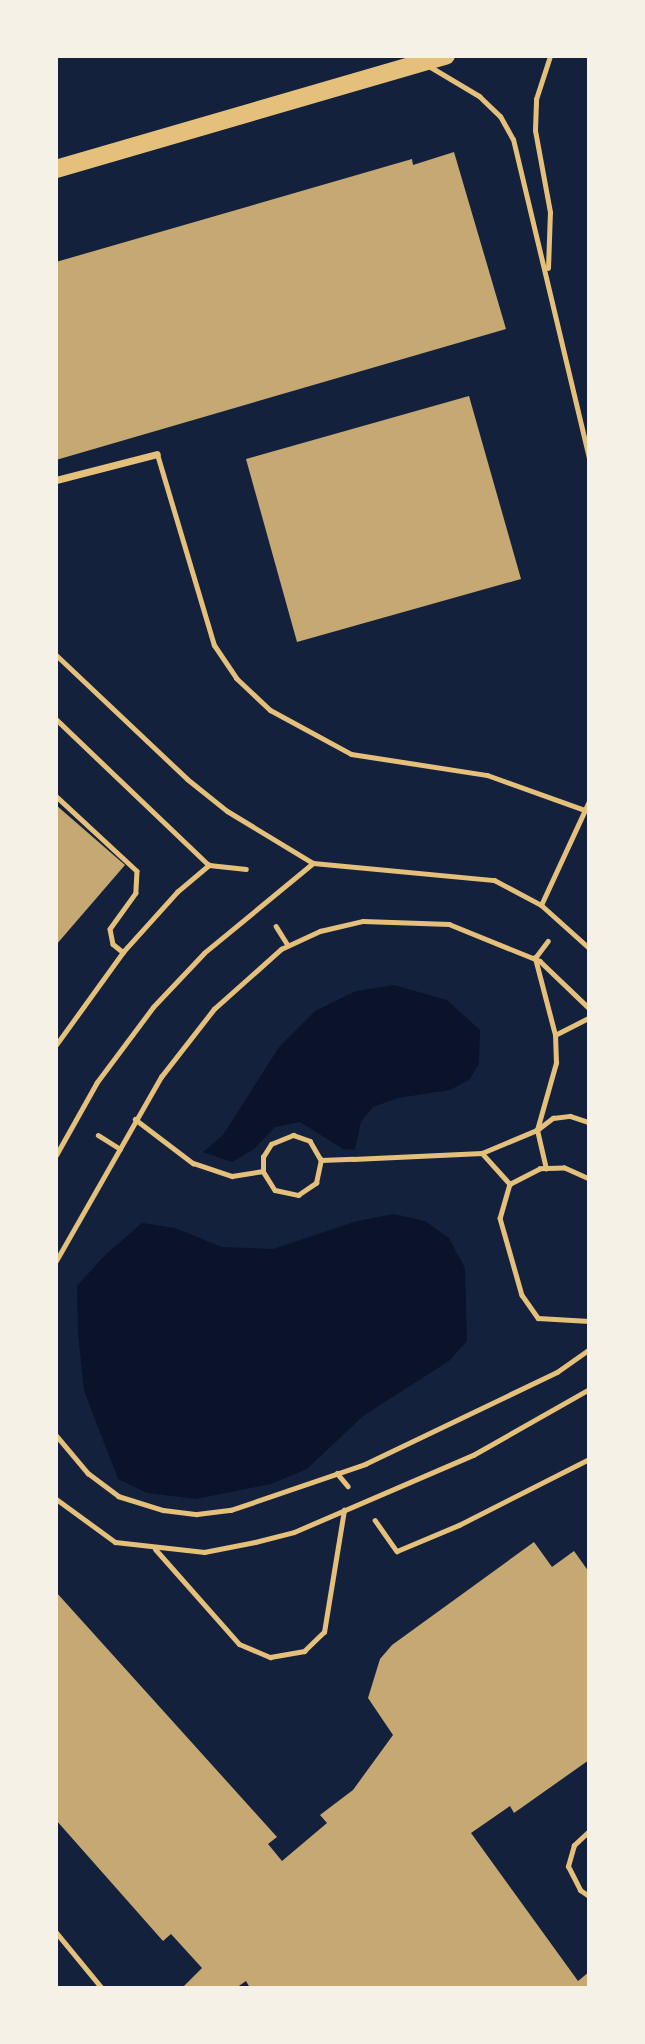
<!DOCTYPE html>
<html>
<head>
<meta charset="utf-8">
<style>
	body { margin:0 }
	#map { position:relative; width:645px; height:2044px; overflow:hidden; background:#14213d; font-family:Inter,sans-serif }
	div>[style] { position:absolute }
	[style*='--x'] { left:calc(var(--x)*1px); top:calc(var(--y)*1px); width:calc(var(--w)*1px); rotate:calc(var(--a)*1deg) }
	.water>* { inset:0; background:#0b132b }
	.building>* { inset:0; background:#c6a872 }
	.path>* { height:4.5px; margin:-2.25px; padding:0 2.25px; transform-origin:2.25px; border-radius:2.25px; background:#e5c07b }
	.service>* { height:5px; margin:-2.5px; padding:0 2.5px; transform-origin:2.5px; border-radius:2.5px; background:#e5c07b }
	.minor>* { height:7px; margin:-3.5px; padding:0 3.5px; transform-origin:3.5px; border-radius:3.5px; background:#e5c07b }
	.primary>* { height:18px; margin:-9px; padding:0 9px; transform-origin:9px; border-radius:9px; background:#e5c07b }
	span { translate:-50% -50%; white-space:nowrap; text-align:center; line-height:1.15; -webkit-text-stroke:5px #f6f1e7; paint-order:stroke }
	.frame { position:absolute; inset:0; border:58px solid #f6f1e7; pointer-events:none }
</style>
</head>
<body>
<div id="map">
	<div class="water">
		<i style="clip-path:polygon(394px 985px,447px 1000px,480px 1030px,479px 1064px,469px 1080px,450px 1090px,398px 1098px,373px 1107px,361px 1122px,355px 1150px,343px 1149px,300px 1122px,275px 1127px,254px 1149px,232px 1162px,203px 1152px,223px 1135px,279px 1047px,315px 1011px,356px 991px)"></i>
		<i style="clip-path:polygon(394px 1214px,425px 1221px,449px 1238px,465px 1268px,467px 1341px,449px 1361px,363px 1416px,307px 1469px,271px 1484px,196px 1499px,147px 1493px,118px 1479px,84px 1391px,78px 1335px,77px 1286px,105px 1255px,142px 1223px,175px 1228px,222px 1247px,273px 1249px,357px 1221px)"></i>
	</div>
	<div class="building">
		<i style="clip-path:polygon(454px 152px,506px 329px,56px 460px,56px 262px,412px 159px,413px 165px)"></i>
		<i style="clip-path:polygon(469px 396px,521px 579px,297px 642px,246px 459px)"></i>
		<i style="clip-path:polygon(56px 805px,125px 865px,56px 945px)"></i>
		<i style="clip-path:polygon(534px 1542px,552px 1567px,574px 1551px,589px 1572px,589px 1760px,514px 1813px,510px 1806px,471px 1833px,578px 1981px,589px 1972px,589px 1988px,250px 1988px,246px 1981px,236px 1988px,182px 1988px,202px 1968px,171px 1934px,163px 1941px,56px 1820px,56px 1592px,277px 1837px,268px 1844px,282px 1861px,327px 1823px,320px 1815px,353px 1790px,393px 1735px,368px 1698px,380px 1659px,392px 1645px)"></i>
	</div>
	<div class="path">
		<i style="--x:56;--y:719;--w:211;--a:43.7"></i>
		<i style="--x:209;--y:865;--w:37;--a:6"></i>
		<i style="--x:56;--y:796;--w:110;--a:42.8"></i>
		<i style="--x:137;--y:871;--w:22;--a:93"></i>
		<i style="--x:136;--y:893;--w:44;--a:125.8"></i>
		<i style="--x:110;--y:929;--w:15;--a:79"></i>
		<i style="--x:113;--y:944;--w:13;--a:39"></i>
		<i style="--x:276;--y:926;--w:22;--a:58"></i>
		<i style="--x:555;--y:1035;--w:38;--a:-27"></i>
		<i style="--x:56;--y:1045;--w:115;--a:-54.2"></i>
		<i style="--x:123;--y:952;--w:81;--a:-48"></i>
		<i style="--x:177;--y:892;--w:42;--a:-40.2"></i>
		<i style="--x:135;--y:1119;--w:73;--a:37.2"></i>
		<i style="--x:193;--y:1163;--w:41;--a:18.4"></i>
		<i style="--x:232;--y:1176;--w:31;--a:-9"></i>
		<i style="--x:263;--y:1171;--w:14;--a:-90"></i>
		<i style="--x:263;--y:1157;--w:15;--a:-58"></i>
		<i style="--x:271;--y:1144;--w:24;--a:-22"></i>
		<i style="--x:293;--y:1135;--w:18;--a:19"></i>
		<i style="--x:310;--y:1141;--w:22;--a:60"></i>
		<i style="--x:321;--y:1160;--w:32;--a:-2"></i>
		<i style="--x:353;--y:1159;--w:129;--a:-2.7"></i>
		<i style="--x:482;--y:1153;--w:60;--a:-22.7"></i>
		<i style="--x:537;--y:1130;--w:20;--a:-37"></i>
		<i style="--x:553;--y:1118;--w:17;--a:-7"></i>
		<i style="--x:570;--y:1116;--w:20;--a:18"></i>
		<i style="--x:98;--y:1135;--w:26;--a:32"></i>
		<i style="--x:482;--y:1153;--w:42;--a:47.9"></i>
		<i style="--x:546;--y:1169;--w:40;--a:-103"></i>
		<i style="--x:537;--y:1130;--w:70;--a:-74.2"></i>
		<i style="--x:556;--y:1063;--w:28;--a:-92"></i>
		<i style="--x:555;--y:1035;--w:80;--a:-104.6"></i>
		<i style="--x:535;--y:958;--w:21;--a:-53"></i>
		<i style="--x:263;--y:1171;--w:22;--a:58"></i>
		<i style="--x:275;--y:1190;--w:24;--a:12"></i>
		<i style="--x:298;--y:1195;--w:22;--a:-34"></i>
		<i style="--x:316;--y:1183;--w:24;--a:-78"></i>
		<i style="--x:589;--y:1179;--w:27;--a:-156"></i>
		<i style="--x:564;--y:1168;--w:24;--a:178"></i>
		<i style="--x:540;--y:1169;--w:34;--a:153"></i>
		<i style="--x:510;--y:1184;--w:35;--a:106"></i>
		<i style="--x:500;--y:1218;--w:80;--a:74.1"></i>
		<i style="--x:522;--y:1295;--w:28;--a:55"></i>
		<i style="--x:538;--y:1318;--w:51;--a:3.4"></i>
		<i style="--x:56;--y:1261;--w:212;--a:-60.3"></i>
		<i style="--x:161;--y:1077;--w:86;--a:-52.1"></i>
		<i style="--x:214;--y:1009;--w:90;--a:-41.8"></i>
		<i style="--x:281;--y:949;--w:43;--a:-24.8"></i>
		<i style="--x:320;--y:931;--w:44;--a:-13.1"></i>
		<i style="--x:363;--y:921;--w:86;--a:2"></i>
		<i style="--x:449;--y:924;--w:98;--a:22.1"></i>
		<i style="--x:540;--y:961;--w:68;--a:43.8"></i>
		<i style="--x:56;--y:1435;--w:50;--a:49.9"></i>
		<i style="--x:88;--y:1473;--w:38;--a:37"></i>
		<i style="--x:118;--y:1496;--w:47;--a:17.3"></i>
		<i style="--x:163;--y:1510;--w:34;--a:7"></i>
		<i style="--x:197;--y:1514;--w:34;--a:-7"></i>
		<i style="--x:231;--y:1510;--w:142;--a:-18.9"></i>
		<i style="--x:365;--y:1464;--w:213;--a:-25.6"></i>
		<i style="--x:557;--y:1372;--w:39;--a:-35"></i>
		<i style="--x:337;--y:1473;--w:17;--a:50"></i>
		<i style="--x:375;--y:1520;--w:38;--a:55"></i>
		<i style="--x:397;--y:1551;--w:67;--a:-22.8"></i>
		<i style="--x:459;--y:1525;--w:146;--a:-26.9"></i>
		<i style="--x:56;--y:1932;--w:72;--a:50.6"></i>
	</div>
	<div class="service">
		<i style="--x:427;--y:65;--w:61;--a:30.8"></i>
		<i style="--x:479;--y:96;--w:29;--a:44"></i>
		<i style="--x:500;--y:116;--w:26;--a:61"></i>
		<i style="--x:513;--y:139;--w:329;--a:76.6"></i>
		<i style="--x:548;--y:268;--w:56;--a:-88"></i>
		<i style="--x:550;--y:212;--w:83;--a:-100.4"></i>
		<i style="--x:535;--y:130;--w:31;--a:-88"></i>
		<i style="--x:536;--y:99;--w:45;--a:-72"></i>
		<i style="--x:157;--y:454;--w:199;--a:73.4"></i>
		<i style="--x:214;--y:645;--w:40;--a:56"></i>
		<i style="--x:236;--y:678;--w:47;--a:43.3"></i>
		<i style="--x:270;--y:710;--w:92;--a:28.5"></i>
		<i style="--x:351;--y:754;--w:138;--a:8.8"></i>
		<i style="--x:487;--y:775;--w:104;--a:19.7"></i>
		<i style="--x:56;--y:655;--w:180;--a:43.4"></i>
		<i style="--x:187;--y:779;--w:51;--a:38.7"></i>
		<i style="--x:227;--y:811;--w:100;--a:31.2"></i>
		<i style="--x:313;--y:863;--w:141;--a:140.5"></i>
		<i style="--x:204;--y:953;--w:74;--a:133.4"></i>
		<i style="--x:153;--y:1007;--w:94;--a:126.7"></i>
		<i style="--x:97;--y:1082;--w:84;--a:119.3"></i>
		<i style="--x:313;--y:863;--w:182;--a:5.4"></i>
		<i style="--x:494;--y:880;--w:53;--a:28"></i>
		<i style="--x:541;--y:905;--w:64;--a:41.9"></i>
		<i style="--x:541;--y:905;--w:115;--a:-65.2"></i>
		<i style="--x:56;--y:1499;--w:73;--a:36.1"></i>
		<i style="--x:115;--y:1542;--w:90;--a:6.4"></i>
		<i style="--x:204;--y:1552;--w:52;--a:-11.1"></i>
		<i style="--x:255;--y:1542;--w:40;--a:-14.4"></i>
		<i style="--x:294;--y:1532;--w:195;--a:-23.3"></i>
		<i style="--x:473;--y:1455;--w:133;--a:-29.6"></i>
		<i style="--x:155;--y:1549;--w:127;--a:48.5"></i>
		<i style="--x:239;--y:1644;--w:34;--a:23"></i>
		<i style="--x:270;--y:1657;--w:35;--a:-10"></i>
		<i style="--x:304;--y:1651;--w:28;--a:-44"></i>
		<i style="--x:324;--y:1632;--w:124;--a:-80.7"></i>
		<i style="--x:589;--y:1831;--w:21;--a:137"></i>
		<i style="--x:574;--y:1845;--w:22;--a:106"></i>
		<i style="--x:568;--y:1866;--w:27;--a:63"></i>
		<i style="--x:580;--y:1890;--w:11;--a:34"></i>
	</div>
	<div class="minor">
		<i style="--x:56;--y:480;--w:104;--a:-14.4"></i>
	</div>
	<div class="primary">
		<i style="--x:56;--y:169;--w:406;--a:-16.2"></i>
	</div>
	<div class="frame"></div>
</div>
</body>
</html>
